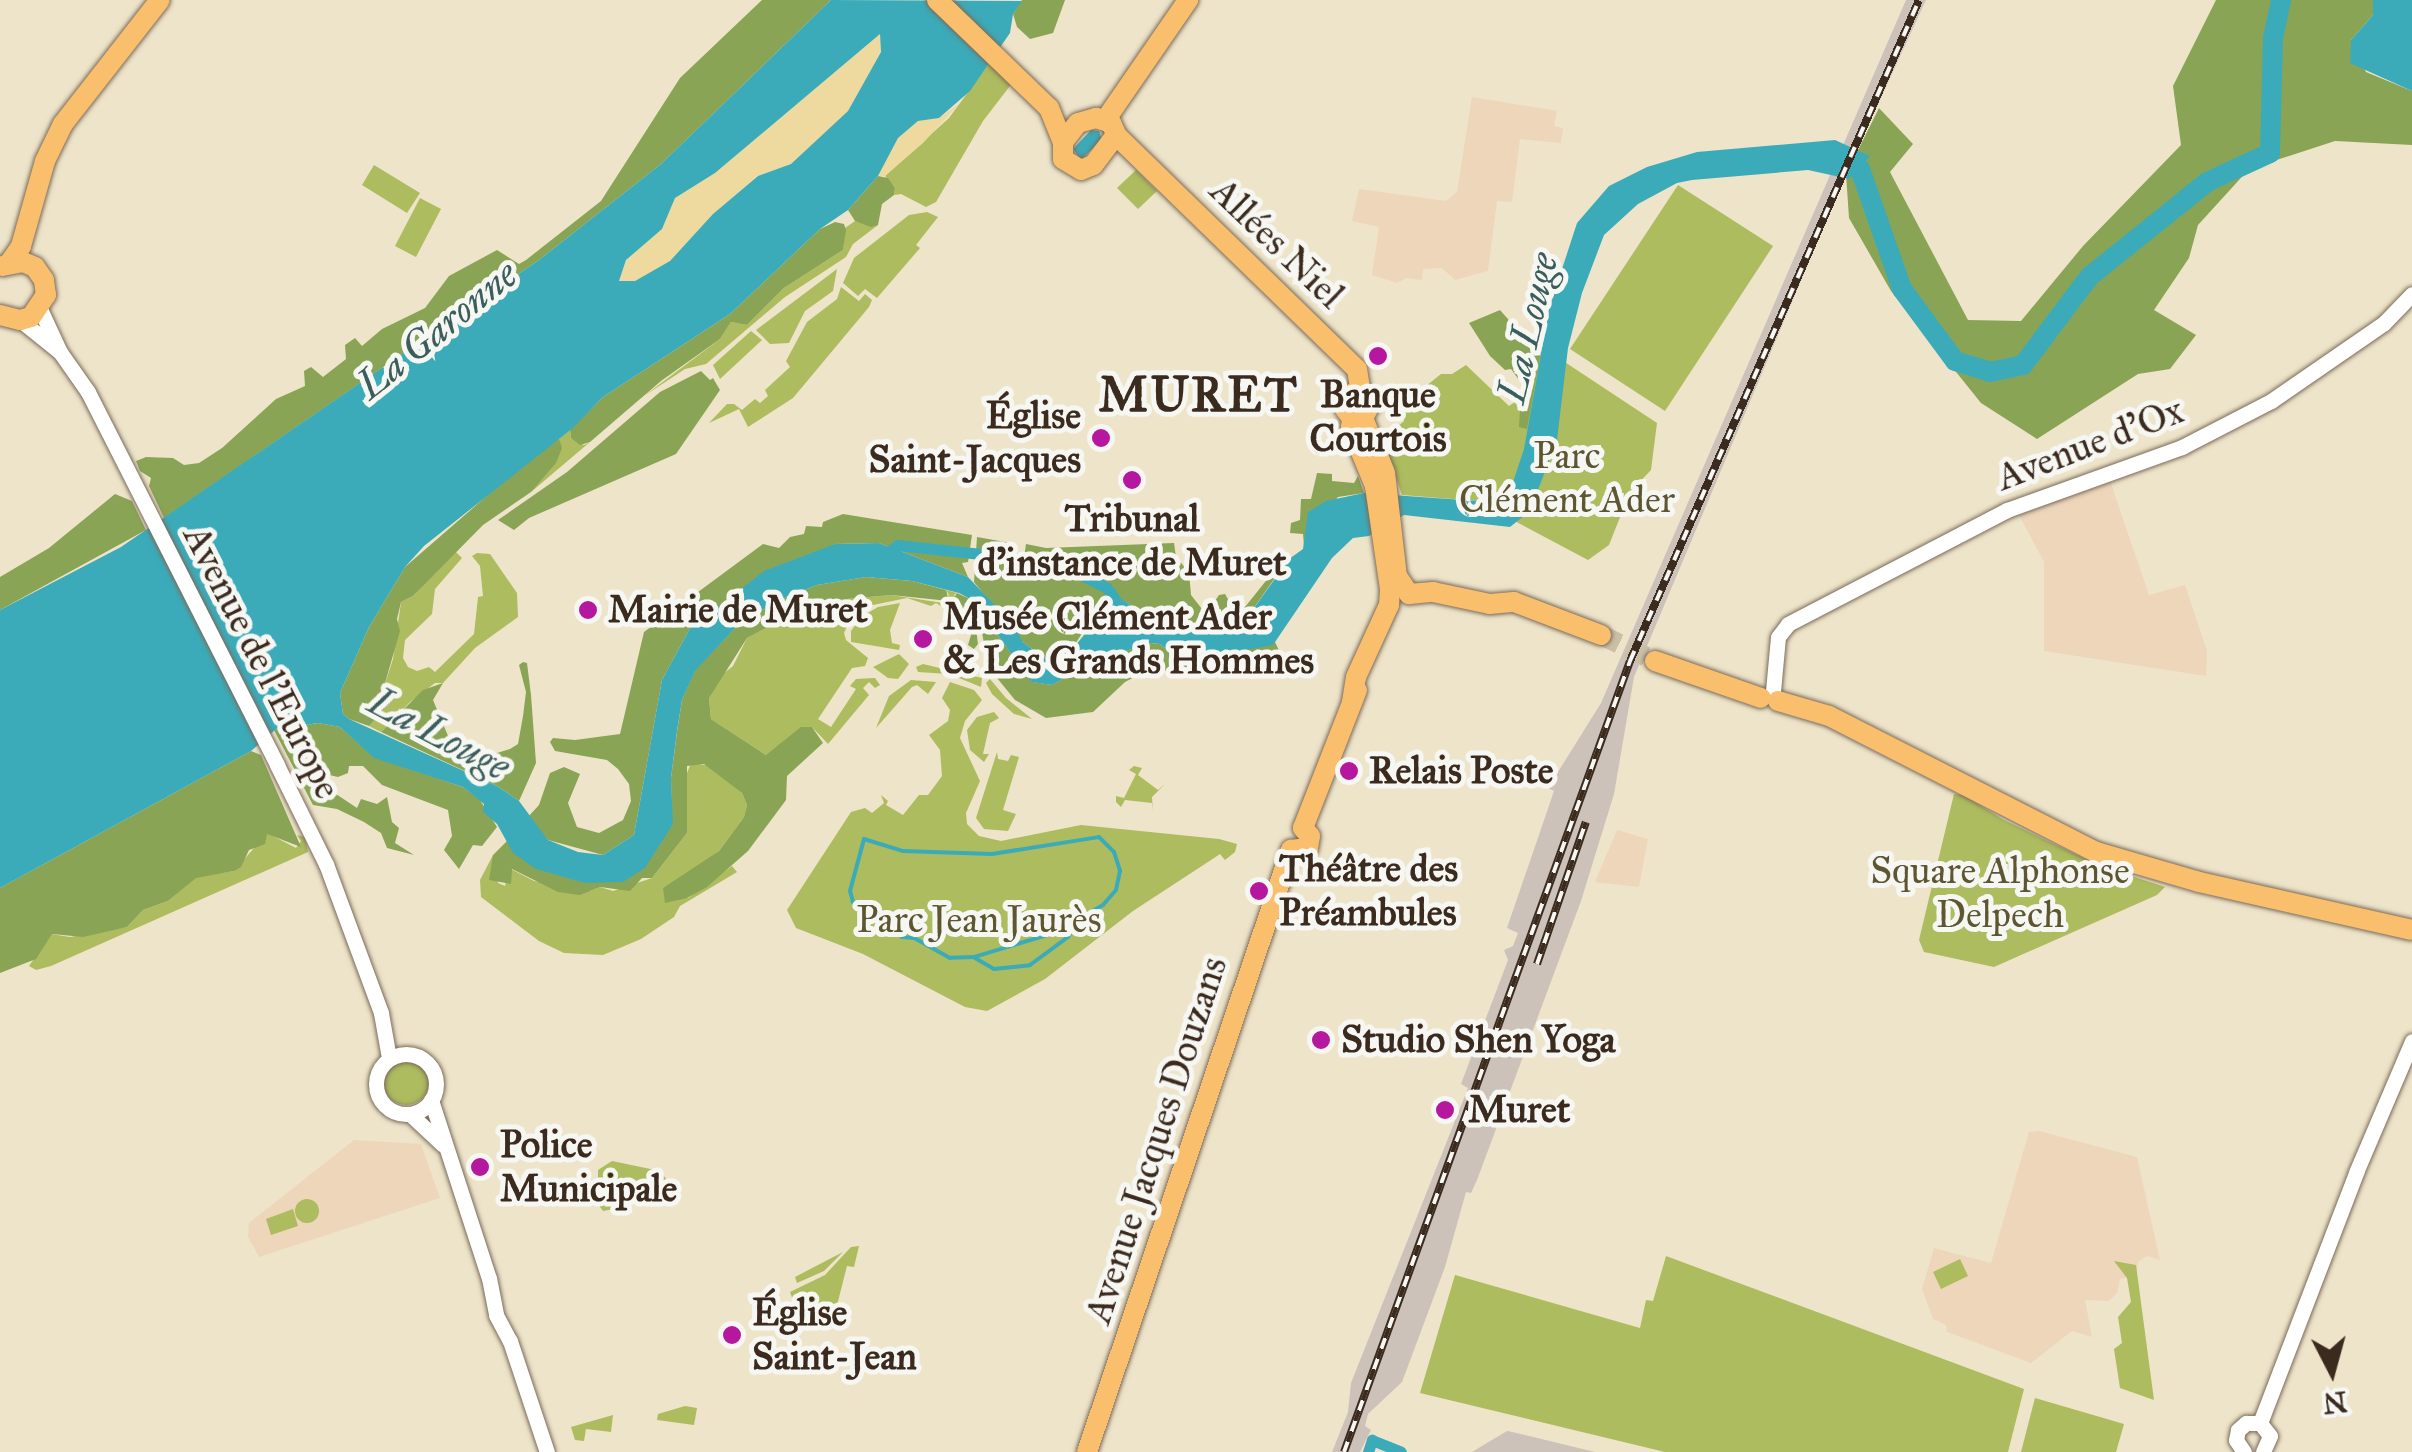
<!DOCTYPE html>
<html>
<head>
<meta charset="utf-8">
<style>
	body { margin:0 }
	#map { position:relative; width:2412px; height:1452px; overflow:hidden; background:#eee4c9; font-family:"IM FELL Great Primer",serif }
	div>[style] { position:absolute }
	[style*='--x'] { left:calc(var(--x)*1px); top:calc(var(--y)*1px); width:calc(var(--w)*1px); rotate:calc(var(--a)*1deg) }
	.built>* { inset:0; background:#eed6bb }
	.industrial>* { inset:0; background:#ccc2b9 }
	.green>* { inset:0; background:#adbc5e }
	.round { border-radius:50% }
	.forest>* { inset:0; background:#8aa455 }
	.sand>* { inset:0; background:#eeda9e }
	.water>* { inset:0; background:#3cabb9 }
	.stream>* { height:4px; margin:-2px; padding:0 2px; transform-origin:2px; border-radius:2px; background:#3cabb9 }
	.canal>* { height:11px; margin:-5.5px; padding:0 5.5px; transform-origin:5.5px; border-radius:5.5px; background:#3cabb9 }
	.river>* { height:20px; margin:-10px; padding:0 10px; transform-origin:10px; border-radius:10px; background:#3cabb9 }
	.major-tunnel>* { height:20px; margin-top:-10px; transform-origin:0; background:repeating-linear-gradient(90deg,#cabfa7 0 20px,transparent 0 30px) }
	.roads { filter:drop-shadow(0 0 2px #7a6b5a) drop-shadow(0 0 2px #7a6b5a) }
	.minor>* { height:15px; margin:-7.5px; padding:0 7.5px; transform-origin:7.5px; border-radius:7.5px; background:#fff }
	.minor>.ring { margin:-7.5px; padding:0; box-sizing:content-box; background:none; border:15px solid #fff; border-radius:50% }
	.major>* { height:20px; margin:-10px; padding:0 10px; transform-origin:10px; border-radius:10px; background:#f9bf6d }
	.rail>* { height:8px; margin-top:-4px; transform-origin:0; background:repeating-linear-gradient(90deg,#f6f6f2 0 11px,#3b2a1e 0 22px); box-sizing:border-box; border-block:2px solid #3b2a1e }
	.dots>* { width:28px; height:28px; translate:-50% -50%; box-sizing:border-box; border:5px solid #f6f6f2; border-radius:50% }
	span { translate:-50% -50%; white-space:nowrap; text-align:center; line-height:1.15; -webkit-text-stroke:10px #f6f6f2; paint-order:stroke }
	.street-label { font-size:38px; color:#3b2a1e }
	.poi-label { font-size:38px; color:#3b2a1e; font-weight:700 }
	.right { translate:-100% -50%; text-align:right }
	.left { translate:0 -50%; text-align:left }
	.park-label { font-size:38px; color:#5d5631 }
	.water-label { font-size:40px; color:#3b5e5c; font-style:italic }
	.district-label { font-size:48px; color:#3b2a1e; font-weight:700; letter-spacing:2.5px }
	.north { position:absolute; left:2282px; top:1322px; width:100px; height:100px; -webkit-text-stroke:8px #f6f6f2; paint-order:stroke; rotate:174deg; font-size:28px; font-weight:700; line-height:40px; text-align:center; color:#3b2a1e }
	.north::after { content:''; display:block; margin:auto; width:35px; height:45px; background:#3b2a1e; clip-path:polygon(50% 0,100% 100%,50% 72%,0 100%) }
</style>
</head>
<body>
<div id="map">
	<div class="built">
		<i style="clip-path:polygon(1472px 97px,1557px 111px,1554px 126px,1563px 128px,1561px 143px,1520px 139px,1512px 202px,1497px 201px,1488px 271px,1455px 280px,1442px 268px,1423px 269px,1422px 280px,1406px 278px,1397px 283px,1372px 275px,1379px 227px,1352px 221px,1359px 189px,1446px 201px,1457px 192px)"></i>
		<i style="clip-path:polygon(2109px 478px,2149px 595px,2185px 585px,2207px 651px,2206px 676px,2044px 651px,2044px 562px,2019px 515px)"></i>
		<i style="clip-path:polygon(1617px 830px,1648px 839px,1639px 887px,1595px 882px)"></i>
		<i style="clip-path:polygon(2039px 1131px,2137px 1157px,2160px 1260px,2147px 1256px,2139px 1261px,2135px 1276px,2120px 1279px,2117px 1293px,2109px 1301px,2085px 1300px,2092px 1337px,2072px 1331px,2031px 1363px,1947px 1332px,1946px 1325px,1933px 1319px,1922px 1289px,1934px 1248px,1991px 1263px,2029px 1132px)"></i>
		<i style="clip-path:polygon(354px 1140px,421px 1144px,440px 1198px,259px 1257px,248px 1237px,249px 1223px)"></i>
	</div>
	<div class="industrial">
		<i style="clip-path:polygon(1906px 0,1926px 0,1846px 174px,1634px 677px,1614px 794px,1581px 901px,1477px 1180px,1471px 1193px,1466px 1192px,1445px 1267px,1402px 1382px,1368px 1414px,1365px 1426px,1371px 1430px,1360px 1452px,1332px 1452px,1348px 1412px,1351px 1383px,1468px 1088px,1461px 1084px,1508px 960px,1504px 950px,1513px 946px,1518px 933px,1507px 928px,1554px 791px,1548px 788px,1601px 703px)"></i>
		<i style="clip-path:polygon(1507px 1431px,1508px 1431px,1595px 1452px,1472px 1452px)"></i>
	</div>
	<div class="green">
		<i style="clip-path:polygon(991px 61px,1013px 82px,983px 121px,936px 202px,926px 207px,901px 194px,894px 195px,895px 188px,885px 176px,949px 118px)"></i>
		<i style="clip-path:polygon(374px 165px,420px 193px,407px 213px,362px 185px)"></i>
		<i style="clip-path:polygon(1136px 170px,1157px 191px,1138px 209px,1117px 188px)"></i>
		<i style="clip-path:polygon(1678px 185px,1773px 246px,1665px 411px,1570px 349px)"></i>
		<i style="clip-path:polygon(420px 198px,441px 209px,416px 257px,395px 246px)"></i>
		<i style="clip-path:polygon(927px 212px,938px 217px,916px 245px,920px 248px,877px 298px,865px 289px,858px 296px,843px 283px,854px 258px,909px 215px)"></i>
		<i style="clip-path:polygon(855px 221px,878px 225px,853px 244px,846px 257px,785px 297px,706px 364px,685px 369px,644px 396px,720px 339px,731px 322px,747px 325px,784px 288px,843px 250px,845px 228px)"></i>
		<i style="clip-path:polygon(837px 269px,833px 291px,805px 311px,789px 343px,770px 344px,756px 330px)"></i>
		<i style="clip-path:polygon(841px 287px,859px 301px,865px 294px,872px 300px,869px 307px,793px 398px,748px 427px,739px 409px,709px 423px,727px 404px,734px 404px,742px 410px,755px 399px,760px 403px,768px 396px,765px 390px,790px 367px,786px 361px,807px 322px,837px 299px)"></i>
		<i style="clip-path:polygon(751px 331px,762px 340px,720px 379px,713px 365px)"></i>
		<i style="clip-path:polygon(1542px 347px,1657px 423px,1651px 470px,1630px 492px,1609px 545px,1588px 560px,1477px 501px,1402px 495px,1386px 448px,1391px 432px,1404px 421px,1401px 406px,1441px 374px,1452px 374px,1466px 365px,1509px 406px,1515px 402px,1520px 412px,1530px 407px)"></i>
		<i style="clip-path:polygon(570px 430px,571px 438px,584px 445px,590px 442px,531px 492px,559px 439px)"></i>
		<i style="clip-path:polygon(455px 551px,462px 558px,435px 589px,432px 614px,405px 640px,403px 658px,408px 667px,417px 671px,429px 667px,435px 672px,474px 634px,478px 597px,483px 596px,480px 566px,472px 556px,477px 553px,490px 554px,517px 593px,518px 617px,475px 648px,443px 683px,435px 683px,410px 702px,381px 732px,369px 726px,388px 705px,383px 690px,393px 659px,401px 602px,413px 596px)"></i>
		<i style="clip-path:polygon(946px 590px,957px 593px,954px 595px,962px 606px,959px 617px,936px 603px,931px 606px,907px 598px,868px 606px,850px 620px,844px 633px,846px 640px,868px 658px,865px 666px,852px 668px,818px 719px,831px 727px,856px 689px,850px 686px,856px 679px,875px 678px,880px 685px,875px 688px,869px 682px,863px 688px,869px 695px,828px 744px,812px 727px,766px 755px,711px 719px,709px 698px,718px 678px,733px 666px,747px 638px,773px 623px,814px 602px,891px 595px,943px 603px,949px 595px)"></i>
		<i style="clip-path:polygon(900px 603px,890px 630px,892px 643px,900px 645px,899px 650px,851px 642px,851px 631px,861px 617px,878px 607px)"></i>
		<i style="clip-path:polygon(899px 654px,909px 664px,898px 679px,888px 678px,873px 667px)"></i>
		<i style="clip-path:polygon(923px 664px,982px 678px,981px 687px,949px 674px,918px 672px,916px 667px)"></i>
		<i style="clip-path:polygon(990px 679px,1006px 698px,1032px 719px,1014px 714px,992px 694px,986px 683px)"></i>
		<i style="clip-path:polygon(911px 680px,936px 682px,928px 694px,917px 685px,912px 687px,876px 728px,889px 696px)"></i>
		<i style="clip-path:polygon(950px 682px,974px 690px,982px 700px,965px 721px,960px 738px,980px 781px,966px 813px,967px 824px,979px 836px,1001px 841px,1081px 825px,1219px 839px,1237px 844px,1235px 852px,1225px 860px,1220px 854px,1211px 860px,1133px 911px,1045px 979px,987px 1011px,965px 1007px,863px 954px,796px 928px,787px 910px,851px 812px,865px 808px,872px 813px,884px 803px,881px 795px,888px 801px,886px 805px,903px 815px,919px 795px,928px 795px,942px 776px,940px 750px,929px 735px,948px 721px,950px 710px,942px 698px)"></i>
		<i style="clip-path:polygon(994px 712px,999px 718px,990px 723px,983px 754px,989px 754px,984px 762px,970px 750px,967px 730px,977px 717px)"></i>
		<i style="clip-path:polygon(997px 752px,998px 759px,1008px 761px,1011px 755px,1019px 757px,1003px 810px,1016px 814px,1008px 831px,984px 829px,976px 818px)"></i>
		<i style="clip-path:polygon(691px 763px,712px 766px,742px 793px,747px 805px,744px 817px,719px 851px,673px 885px,688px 898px,732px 866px,737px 872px,680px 906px,674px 917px,641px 939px,603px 955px,564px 953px,539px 941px,481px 897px,480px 880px,493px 855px,498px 883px,505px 886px,509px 868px,534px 881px,590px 891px,600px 887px,613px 891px,652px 878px,687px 833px,685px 778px)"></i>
		<i style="clip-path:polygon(1134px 766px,1142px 768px,1138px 775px,1158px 790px,1165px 784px,1152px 797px,1153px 812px,1152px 803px,1125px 800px,1121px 807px,1116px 802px,1116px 796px,1124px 798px,1136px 774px,1129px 770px)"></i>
		<i style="clip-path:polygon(1954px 794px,1963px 795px,2004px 820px,2098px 865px,2165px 887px,2157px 895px,1994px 967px,1924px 952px,1919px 940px)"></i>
		<i style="clip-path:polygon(267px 833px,296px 848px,301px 841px,297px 835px,305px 837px,308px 852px,51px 966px,36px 970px,29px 966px,51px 934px,70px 937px,127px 927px,143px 910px,168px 901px,196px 877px,234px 871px)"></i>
		<i class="round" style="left:383px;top:1059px;width:46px;height:46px"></i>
		<i style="clip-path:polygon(612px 1161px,660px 1171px,667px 1180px,614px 1209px,603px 1211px,598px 1204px,598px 1170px)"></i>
		<i class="round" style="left:295px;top:1199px;width:24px;height:24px"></i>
		<i style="clip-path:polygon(293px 1209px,298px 1226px,271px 1235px,266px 1219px)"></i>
		<i style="clip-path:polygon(859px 1246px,854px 1267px,847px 1266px,835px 1313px,794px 1303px,790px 1292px,825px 1275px,851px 1247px)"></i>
		<i style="clip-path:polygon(843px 1252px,824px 1271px,797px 1283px,795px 1277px)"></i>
		<i style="clip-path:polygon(1666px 1256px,2024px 1389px,2008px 1452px,1665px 1452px,1420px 1393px,1455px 1275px,1640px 1328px,1646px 1300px,1653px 1301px)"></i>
		<i style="clip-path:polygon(1960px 1259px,1968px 1276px,1941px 1289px,1933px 1272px)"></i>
		<i style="clip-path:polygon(2114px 1261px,2136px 1265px,2154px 1400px,2120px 1388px,2114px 1349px,2122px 1343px,2118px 1317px,2131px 1302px,2127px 1278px)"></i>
		<i style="clip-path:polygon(2035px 1398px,2124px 1424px,2116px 1452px,2021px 1452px)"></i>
		<i style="clip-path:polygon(685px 1406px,697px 1408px,694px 1425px,657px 1420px,658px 1414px)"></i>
		<i style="clip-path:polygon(613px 1415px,611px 1432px,586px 1429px,584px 1441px,575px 1440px,571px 1427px)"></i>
	</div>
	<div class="forest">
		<i style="clip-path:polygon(762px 0,831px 0,661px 164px,539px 260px,164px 518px,149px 486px,151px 478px,140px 471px,136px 461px,146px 457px,173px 458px,184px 465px,199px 463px,222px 448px,276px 399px,305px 386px,304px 371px,311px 367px,323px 377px,346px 359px,345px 345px,355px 338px,362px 346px,382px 329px,425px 308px,449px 276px,497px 250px,519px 264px,526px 260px,601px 201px,680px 78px)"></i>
		<i style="clip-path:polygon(1022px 0,1065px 0,1053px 33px,1030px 39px,1017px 27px,1013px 14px)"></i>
		<i style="clip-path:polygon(2216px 0,2373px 0,2373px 15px,2351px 40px,2366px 72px,2412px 91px,2412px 145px,2335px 141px,2249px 169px,2198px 225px,2189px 258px,2154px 310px,2196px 335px,2170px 369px,2138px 374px,2037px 439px,1981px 403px,1891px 291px,1849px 218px,1846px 174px,1879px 108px,1913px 144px,1890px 172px,1968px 320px,2021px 321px,2083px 246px,2181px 145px,2173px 86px)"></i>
		<i style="clip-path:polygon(878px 176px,888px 178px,895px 188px,894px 195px,882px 204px,878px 225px,871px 227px,855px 221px,848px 210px)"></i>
		<i style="clip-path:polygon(835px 222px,844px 224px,846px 230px,843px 250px,784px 288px,747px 325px,731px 322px,720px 339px,661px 381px,590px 442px,580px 445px,571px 438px,570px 430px,603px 397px,730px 314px,820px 229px)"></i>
		<i style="clip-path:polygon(1500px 310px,1529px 343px,1542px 347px,1527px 429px,1519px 427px,1520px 408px,1515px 402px,1523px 392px,1522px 384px,1511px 369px,1505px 370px,1490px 356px,1469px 323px)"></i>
		<i style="clip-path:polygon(701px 371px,710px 380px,713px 378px,720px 390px,676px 454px,529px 518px,514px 530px,498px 520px,567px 472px,660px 392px)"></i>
		<i style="clip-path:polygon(559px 439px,562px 448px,556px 463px,531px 492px,483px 525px,413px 596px,401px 602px,397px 619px,400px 631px,383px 690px,388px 705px,369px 726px,349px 719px,343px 714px,340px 693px,369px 627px,405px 567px,542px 448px)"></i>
		<i style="clip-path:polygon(1317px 473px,1332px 474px,1332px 481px,1354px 483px,1358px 476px,1364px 493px,1338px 497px,1308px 532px,1304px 546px,1303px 534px,1290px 533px,1291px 523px,1300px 520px,1301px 499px,1311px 499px)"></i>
		<i style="clip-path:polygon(115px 494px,132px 501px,146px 530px,0 610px,0 577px,49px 548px)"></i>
		<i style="clip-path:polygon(843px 514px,972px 535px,968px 562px,962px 563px,968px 577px,879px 543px,835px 544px,689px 630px,662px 680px,634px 835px,603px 855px,548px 840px,528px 817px,539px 805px,550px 773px,564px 767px,580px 774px,568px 803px,577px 827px,599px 833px,623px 820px,631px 801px,629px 784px,618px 769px,607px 760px,555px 751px,550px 742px,553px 738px,575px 740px,620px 734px,644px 632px,763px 544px,779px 548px,790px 537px,804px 534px,806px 526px,822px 527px,823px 522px)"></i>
		<i style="clip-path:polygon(977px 537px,1011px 543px,1009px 570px,1022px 572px,1026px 544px,1046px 548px,1174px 543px,1176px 557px,1189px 572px,1191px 595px,1206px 614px,1219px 595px,1225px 594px,1232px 606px,1245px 607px,1281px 562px,1286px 562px,1242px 625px,1214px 634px,1167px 628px,1126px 602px,1088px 624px,1070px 652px,1044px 658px,1023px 642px,974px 582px)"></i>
		<i style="clip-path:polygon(866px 577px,912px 581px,946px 590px,949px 601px,891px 595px,814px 602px,747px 638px,709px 698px,711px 719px,766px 755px,801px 727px,812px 727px,823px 743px,787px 776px,786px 800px,748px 851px,707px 887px,687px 898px,665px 903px,663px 888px,719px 851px,744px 817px,747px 805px,742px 793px,704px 764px,687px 766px,687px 833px,652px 878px,642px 878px,630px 891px,600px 887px,580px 895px,558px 892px,512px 869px,511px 884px,489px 880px,493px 855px,508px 840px,585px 883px,672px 824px,671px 778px,677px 732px,682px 700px,695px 670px,738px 625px,775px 602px,817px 585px)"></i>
		<i style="clip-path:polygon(957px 593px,972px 600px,978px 644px,974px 649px,968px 645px,971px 635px,959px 621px,962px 606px,954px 598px)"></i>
		<i style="clip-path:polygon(978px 609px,1033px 682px,1052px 685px,1094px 661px,1150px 643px,1160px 644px,1176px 657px,1198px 659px,1275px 642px,1283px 659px,1280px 668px,1273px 670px,1218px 665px,1202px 670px,1146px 671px,1125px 682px,1093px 712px,1046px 718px,1015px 700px,988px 667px)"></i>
		<i style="clip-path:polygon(523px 662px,527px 663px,531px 695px,536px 763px,519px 801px,497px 786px,381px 732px,423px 690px,443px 683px,433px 700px,451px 743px,484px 757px,510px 749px,518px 744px,523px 716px,526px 692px,519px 665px)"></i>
		<i style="clip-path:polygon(318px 723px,340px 727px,374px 757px,463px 787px,480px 800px,497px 827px,482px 846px,473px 845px,459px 869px,444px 850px,452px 836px,448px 810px,382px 785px,363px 766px,349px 766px,348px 773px,338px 777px,312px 771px,318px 782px,357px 808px,361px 799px,377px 804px,387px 797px,392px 822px,399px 828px,395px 843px,414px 855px,387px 848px,381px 833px,364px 822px,337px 809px,313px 805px,274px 730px)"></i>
		<i style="clip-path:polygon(251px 751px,261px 755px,301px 847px,267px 834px,265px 844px,249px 850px,241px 867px,234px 871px,196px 878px,168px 901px,143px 910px,127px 927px,83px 937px,52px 934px,36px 959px,0 973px,0 888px)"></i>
	</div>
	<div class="sand">
		<i style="clip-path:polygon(880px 34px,881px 52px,848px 111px,791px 164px,757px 176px,713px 214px,670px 261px,635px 281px,619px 281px,626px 261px,666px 219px,675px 198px,715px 173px)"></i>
		<i style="clip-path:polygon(960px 103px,923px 143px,885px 176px,878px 176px,898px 138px,918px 121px,939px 118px)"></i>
	</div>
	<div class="water">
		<i style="clip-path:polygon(evenodd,831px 0,1022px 1px,1013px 14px,1010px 33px,970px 91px,939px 118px,918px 121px,898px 138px,878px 176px,848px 210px,820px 229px,730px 314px,603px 397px,573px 428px,424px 546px,405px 567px,369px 627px,340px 693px,343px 714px,349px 719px,497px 786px,519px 801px,548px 840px,578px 852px,603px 855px,634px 835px,662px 680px,689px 630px,764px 571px,835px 544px,879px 543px,968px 577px,1011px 622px,1023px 642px,1044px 658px,1070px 652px,1084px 635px,1088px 613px,1105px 597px,1126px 602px,1167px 628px,1214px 634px,1242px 625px,1289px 559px,1303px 549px,1308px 512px,1326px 501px,1364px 493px,1477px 501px,1500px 499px,1511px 488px,1524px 449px,1549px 309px,1577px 223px,1609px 186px,1647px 167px,1697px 152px,1835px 140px,1870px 156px,1849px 179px,1808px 170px,1692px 180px,1677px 183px,1638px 204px,1604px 235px,1582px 293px,1568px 348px,1557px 440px,1530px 511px,1510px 527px,1404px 515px,1369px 536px,1353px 538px,1332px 558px,1273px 645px,1198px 659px,1176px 657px,1160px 644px,1150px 643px,1095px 661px,1052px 685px,1032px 682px,972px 600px,959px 593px,912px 581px,866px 577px,817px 585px,775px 602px,738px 625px,695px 671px,682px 700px,677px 731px,671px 778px,673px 824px,645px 868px,623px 882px,585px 883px,536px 869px,513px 853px,497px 824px,483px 812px,484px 804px,463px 787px,374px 758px,340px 727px,318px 723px,275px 730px,251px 751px,0 888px,0 610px,121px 547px,539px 260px,661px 164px,831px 0,880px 34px,881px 52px,848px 111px,791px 164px,758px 176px,713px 214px,670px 261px,635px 281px,619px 281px,626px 260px,662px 229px,675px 198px,715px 173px,880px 34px)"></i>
		<i style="clip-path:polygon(2373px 0,2412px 0,2412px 91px,2350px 63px,2351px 40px,2373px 15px)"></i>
		<i style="clip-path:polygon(1091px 130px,1099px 131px,1102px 139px,1081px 160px,1073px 149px)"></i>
	</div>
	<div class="stream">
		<i style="--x:1099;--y:837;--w:21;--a:45"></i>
		<i style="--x:1114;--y:852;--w:20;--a:72"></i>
		<i style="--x:1120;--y:871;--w:19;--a:102"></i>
		<i style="--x:1116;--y:890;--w:20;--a:131"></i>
		<i style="--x:1103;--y:905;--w:53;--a:149.6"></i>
		<i style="--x:1057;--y:932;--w:87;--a:163.2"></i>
		<i style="--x:974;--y:957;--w:24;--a:178"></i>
		<i style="--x:950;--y:958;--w:41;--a:-150.9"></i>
		<i style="--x:914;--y:938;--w:12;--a:-175"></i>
		<i style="--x:902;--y:937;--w:28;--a:-134"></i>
		<i style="--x:883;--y:917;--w:34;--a:-153"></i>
		<i style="--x:853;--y:902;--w:11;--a:-105"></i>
		<i style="--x:850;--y:891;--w:54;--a:-74.9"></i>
		<i style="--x:864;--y:839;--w:41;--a:17.1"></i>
		<i style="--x:903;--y:851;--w:89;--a:1.9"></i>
		<i style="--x:992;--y:854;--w:108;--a:-9"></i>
		<i style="--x:975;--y:958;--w:22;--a:30"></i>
		<i style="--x:994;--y:969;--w:36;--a:-6"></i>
		<i style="--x:1030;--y:965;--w:47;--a:-36.4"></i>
		<i style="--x:1068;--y:937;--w:19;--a:-58"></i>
	</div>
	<div class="canal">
		<i style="--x:880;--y:559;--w:22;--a:-39"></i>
		<i style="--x:897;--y:545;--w:160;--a:6.1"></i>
		<i style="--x:1056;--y:562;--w:57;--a:27"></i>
		<i style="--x:1107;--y:588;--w:26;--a:54"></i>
		<i style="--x:1368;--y:1452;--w:13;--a:-72"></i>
		<i style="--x:1372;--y:1440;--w:31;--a:22"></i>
	</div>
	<div class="river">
		<i style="--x:1835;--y:159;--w:27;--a:22"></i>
		<i style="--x:1860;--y:169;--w:127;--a:70.7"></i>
		<i style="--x:1902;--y:289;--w:89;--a:53.6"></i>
		<i style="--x:1955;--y:361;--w:37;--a:17"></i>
		<i style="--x:1990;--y:372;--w:34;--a:-12"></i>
		<i style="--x:2023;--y:365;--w:110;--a:-53.1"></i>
		<i style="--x:2089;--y:277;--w:151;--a:-38.8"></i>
		<i style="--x:2207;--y:182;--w:69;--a:-24.7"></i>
		<i style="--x:2270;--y:153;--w:115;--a:-88.5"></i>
		<i style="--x:2273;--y:38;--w:39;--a:-78"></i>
	</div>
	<div class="major-tunnel">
		<i style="--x:1601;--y:635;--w:60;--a:25.7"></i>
	</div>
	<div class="roads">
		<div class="minor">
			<i style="--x:40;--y:309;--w:47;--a:65.1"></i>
			<i style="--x:20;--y:320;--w:51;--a:38.7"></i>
			<i style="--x:60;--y:352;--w:49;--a:55"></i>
			<i style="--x:88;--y:392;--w:418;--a:63.1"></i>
			<i style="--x:277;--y:765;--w:110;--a:63.7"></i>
			<i style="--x:326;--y:864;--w:159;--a:69.7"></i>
			<i style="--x:381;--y:1013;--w:46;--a:79.9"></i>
			<i style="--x:1773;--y:691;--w:54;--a:-84.7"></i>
			<i style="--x:1778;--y:637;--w:16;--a:-52"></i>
			<i style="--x:1788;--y:624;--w:247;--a:-27.5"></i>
			<i style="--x:2007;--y:510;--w:186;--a:-19.8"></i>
			<i style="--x:2182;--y:447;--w:100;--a:-27.3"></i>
			<i style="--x:2271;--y:401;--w:137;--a:-34.6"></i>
			<i style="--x:2384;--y:323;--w:40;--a:-46"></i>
			<i class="ring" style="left:376px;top:1054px;width:45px;height:45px"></i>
			<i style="--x:431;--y:1100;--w:187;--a:72"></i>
			<i style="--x:489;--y:1278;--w:38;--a:79"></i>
			<i style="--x:496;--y:1315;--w:30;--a:62"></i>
			<i style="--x:510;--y:1341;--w:117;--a:71.6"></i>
			<i style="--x:410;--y:1114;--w:45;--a:43.2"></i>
			<i style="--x:2260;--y:1423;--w:271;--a:-69"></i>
			<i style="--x:2357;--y:1170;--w:140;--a:-66.9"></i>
			<i style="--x:2260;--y:1423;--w:16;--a:52"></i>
			<i style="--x:2270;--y:1436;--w:17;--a:114"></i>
			<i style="--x:2244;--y:1452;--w:14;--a:-124"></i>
			<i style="--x:2236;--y:1440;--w:10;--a:-79"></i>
			<i style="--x:2238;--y:1430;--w:11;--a:-41"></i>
			<i style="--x:2246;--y:1423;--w:14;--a:0"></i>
		</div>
		<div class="major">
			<i style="--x:937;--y:0;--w:156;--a:44"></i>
			<i style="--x:1049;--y:108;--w:37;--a:68"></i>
			<i style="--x:1106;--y:119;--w:145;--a:-55.4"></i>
			<i style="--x:1116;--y:135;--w:38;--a:127"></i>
			<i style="--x:1093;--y:165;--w:13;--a:157"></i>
			<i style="--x:1081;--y:170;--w:21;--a:-149"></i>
			<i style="--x:1063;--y:159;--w:17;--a:-90"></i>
			<i style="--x:1063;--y:142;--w:24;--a:-52"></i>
			<i style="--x:1078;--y:123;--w:19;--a:-16"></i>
			<i style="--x:1096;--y:118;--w:16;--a:18"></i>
			<i style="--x:1111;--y:123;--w:14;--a:65"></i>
			<i style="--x:1117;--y:136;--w:334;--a:44.2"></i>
			<i style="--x:1357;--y:369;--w:24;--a:81"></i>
			<i style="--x:10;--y:262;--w:19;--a:-55"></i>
			<i style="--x:21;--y:246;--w:88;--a:-74.2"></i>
			<i style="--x:45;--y:161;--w:41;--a:-64.1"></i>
			<i style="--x:63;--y:124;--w:157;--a:-52"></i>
			<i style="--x:0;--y:315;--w:21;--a:14"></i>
			<i style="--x:20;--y:320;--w:11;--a:-15"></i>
			<i style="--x:31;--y:317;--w:27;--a:-56"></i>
			<i style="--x:46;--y:295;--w:15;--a:-98"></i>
			<i style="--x:44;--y:280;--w:16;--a:-125"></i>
			<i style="--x:35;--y:267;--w:13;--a:-157"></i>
			<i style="--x:23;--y:262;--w:21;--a:169"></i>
			<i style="--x:1409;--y:594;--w:24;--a:-5"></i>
			<i style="--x:1433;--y:592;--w:58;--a:11.9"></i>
			<i style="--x:1490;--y:604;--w:24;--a:-5"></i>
			<i style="--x:1514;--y:602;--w:93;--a:20.8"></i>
			<i style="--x:1655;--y:661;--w:112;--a:19.2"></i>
			<i style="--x:1778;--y:701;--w:53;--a:16.4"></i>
			<i style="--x:1829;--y:716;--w:300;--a:27"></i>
			<i style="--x:2096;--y:852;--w:107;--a:16.2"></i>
			<i style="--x:2199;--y:882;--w:218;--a:12.7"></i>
			<i style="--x:1352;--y:702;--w:25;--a:-81"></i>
			<i style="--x:1356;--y:677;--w:79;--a:-65.4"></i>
			<i style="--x:1389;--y:605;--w:16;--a:-86"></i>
			<i style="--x:1390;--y:589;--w:104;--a:-98.3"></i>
			<i style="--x:1375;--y:486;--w:63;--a:-112.5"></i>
			<i style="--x:1351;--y:428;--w:10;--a:-84"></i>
			<i style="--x:1352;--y:418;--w:11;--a:-128"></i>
			<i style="--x:1345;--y:409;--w:18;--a:-63"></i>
			<i style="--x:1353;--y:393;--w:11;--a:0"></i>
			<i style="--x:1364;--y:393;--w:12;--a:55"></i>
			<i style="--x:1371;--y:403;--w:17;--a:118"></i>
			<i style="--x:1363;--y:418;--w:59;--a:68.2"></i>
			<i style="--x:1385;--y:473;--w:104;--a:83.4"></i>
			<i style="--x:1397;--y:576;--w:22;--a:56"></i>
			<i style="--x:1303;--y:828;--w:148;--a:-68.6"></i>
			<i style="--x:1291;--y:850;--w:17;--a:-7"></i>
			<i style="--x:1308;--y:848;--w:12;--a:-81"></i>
			<i style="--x:1310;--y:836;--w:11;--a:-131"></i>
			<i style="--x:1087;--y:1452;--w:636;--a:-71.28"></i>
		</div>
	</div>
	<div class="rail">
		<i style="--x:1537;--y:964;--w:150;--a:-71"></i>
		<i style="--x:1344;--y:1452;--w:841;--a:-70.12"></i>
		<i style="--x:1630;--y:661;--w:721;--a:-66.38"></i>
	</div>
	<div class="dots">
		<i style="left:1378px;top:356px;background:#b5179e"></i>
		<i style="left:1101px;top:438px;background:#b5179e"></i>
		<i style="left:1132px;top:480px;background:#b5179e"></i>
		<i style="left:588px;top:610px;background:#b5179e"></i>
		<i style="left:923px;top:639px;background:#b5179e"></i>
		<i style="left:1349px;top:771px;background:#b5179e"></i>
		<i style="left:1259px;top:891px;background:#b5179e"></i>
		<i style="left:1321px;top:1040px;background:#b5179e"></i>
		<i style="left:1445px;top:1110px;background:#b5179e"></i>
		<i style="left:480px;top:1167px;background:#b5179e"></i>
		<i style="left:732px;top:1335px;background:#b5179e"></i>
	</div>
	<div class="street-label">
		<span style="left:1277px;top:243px;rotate:44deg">Allées Niel</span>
		<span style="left:2090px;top:444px;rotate:-21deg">Avenue d'Ox</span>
		<span style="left:262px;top:662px;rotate:63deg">Avenue de l'Europe</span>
		<span style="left:1156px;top:1140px;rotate:-72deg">Avenue Jacques Douzans</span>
	</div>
	<div class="poi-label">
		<span style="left:1378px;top:417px">Banque<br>Courtois</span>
		<span class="right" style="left:1081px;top:438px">Église<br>Saint-Jacques</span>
		<span style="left:1132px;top:541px">Tribunal<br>d'instance de Muret</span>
		<span class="left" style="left:608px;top:610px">Mairie de Muret</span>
		<span class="left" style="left:943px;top:639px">Musée Clément Ader<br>&amp; Les Grands Hommes</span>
		<span class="left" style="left:1369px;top:771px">Relais Poste</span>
		<span class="left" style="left:1279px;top:891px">Théâtre des<br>Préambules</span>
		<span class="left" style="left:1341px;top:1040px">Studio Shen Yoga</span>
		<span class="left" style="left:1468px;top:1110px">Muret</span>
		<span class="left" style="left:500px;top:1167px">Police<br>Municipale</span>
		<span class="left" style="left:752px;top:1335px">Église<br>Saint-Jean</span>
	</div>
	<div class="park-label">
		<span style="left:1567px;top:478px">Parc<br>Clément Ader</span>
		<span style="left:2000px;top:893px">Square Alphonse<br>Delpech</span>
		<span style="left:979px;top:920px">Parc Jean Jaurès</span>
	</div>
	<div class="water-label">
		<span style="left:1528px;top:328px;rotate:-77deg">La Louge</span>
		<span style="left:437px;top:330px;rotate:-39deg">La Garonne</span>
		<span style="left:439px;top:734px;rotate:28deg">La Louge</span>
	</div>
	<div class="district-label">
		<span style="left:1199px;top:395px">MURET</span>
	</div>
	<div class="north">N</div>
</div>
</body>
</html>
